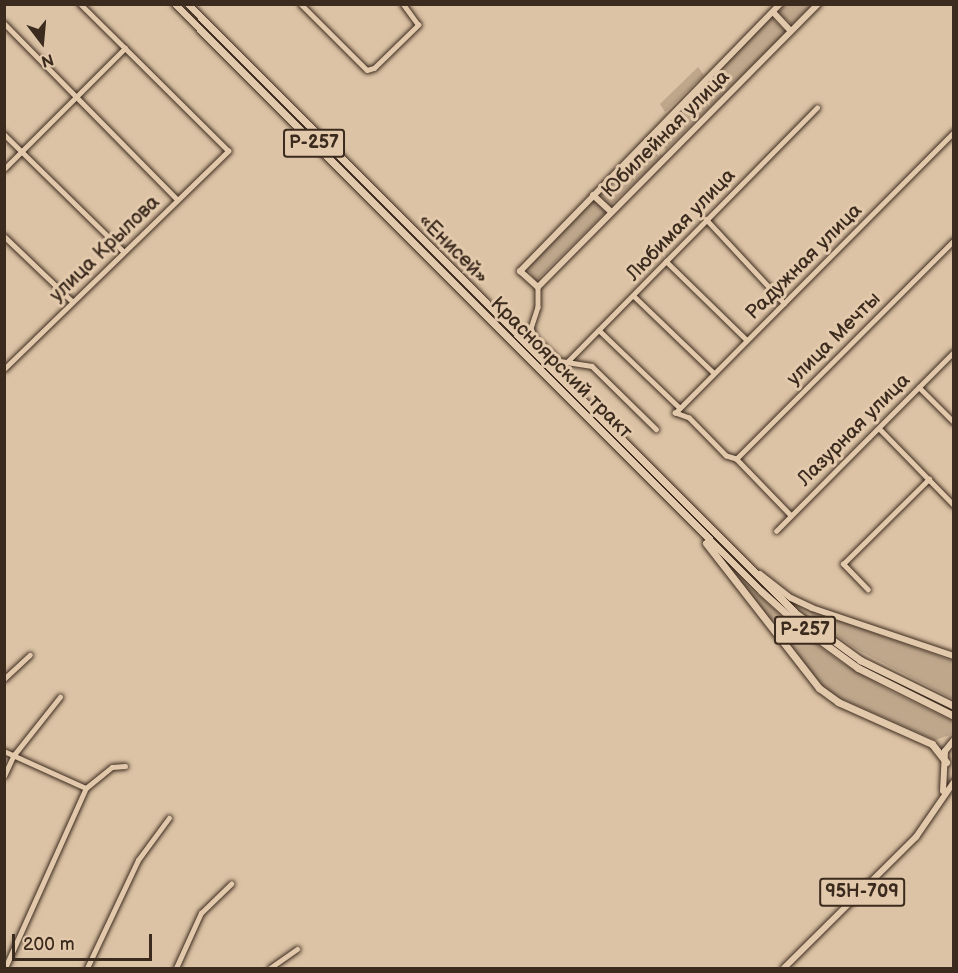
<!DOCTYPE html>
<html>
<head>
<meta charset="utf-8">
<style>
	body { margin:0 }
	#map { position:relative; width:958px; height:973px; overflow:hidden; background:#dcc3a5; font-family:"Balsamiq Sans",sans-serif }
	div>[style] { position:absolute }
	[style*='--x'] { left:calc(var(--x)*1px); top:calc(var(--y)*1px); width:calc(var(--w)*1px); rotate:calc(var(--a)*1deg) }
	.green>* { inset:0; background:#bfa78c }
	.roads { filter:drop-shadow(0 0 2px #3b2a1e) drop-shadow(0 0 2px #3b2a1e) }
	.minor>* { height:4.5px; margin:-2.25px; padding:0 2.25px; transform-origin:2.25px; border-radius:2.25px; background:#e3c9ab }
	.major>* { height:6px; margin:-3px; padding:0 3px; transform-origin:3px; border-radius:3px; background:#e3c9ab }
	.highway>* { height:7px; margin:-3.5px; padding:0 3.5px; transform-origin:3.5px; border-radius:3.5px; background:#e3c9ab }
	span { translate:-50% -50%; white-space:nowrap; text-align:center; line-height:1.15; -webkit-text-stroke:6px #e3c9ab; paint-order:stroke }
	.shield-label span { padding:2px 4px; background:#e3c9ab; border:2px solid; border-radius:4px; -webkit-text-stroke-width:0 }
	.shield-label { font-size:18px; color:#3b2a1e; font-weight:700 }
	.street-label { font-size:20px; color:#3b2a1e }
	.frame { position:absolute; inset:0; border:6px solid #3b2a1e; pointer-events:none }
	.north { position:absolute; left:12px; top:12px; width:60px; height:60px; -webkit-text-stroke:4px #e3c9ab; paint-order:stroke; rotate:164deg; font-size:16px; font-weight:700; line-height:24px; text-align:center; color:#3b2a1e }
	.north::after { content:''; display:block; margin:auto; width:21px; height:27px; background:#3b2a1e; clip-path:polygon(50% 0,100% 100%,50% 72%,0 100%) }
	.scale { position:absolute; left:12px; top:934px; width:140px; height:27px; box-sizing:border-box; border:3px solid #3b2a1e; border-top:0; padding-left:8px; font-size:18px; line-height:21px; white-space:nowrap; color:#3b2a1e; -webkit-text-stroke:4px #e3c9ab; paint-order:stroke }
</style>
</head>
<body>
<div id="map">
	<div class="green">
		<i style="clip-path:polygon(785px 4px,812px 4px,812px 5px,792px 24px,778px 13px)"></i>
		<i style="clip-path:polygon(771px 17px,786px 32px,666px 150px,654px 135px)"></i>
		<i style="clip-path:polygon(698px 67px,704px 75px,665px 112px,660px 104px)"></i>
		<i style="clip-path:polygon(649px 142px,663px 156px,609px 207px,599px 194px)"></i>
		<i style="clip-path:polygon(594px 199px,606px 212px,536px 281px,527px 268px)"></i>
		<i style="clip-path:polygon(738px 577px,797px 630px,842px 663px,890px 691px,953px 721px,953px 734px,935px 740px,831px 694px,798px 661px)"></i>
		<i style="clip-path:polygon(809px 610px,953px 661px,953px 699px,856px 649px,813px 618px)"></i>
	</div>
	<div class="roads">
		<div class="minor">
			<i style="--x:301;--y:4;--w:93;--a:45"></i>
			<i style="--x:367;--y:70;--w:7;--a:-16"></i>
			<i style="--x:374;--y:68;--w:62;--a:-44.3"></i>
			<i style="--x:418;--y:25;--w:26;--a:-126"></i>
			<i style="--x:4;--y:23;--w:247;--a:45.5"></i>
			<i style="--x:4;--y:134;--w:167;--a:44.5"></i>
			<i style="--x:4;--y:169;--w:171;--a:-45"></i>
			<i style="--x:706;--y:219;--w:115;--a:47.1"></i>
			<i style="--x:4;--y:236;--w:94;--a:43.7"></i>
			<i style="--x:666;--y:261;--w:113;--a:44.3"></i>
			<i style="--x:538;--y:287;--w:20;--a:90"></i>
			<i style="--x:538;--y:307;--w:22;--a:108"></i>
			<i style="--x:531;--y:328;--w:11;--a:68"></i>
			<i style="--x:535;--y:338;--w:34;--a:43"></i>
			<i style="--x:560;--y:361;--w:32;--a:9"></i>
			<i style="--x:592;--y:366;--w:90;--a:44.5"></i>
			<i style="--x:634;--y:296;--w:111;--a:43.9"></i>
			<i style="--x:599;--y:330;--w:112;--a:43.9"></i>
			<i style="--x:566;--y:363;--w:358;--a:-45.5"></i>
			<i style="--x:4;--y:369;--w:313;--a:-44.2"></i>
			<i style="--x:228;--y:151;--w:209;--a:-135.2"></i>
			<i style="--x:919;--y:387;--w:49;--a:45"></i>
			<i style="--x:879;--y:428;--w:107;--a:45.8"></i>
			<i style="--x:736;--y:459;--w:309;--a:-45.1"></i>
			<i style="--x:790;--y:515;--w:78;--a:-134"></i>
			<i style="--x:736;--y:459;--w:10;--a:-163"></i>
			<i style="--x:726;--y:456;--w:53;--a:-134.2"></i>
			<i style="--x:689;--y:418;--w:15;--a:-160"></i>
			<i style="--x:675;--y:413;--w:396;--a:-45.2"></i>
			<i style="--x:776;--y:531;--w:252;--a:-45.2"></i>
			<i style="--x:868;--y:590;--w:36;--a:-134"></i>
			<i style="--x:843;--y:564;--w:121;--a:-44.7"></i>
			<i style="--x:4;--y:679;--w:35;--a:-43"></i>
			<i style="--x:4;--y:751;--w:90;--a:24.3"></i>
			<i style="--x:4;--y:776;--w:23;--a:-65"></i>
			<i style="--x:14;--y:755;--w:74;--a:-51.6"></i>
			<i style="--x:5;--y:968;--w:197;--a:-65.8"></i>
			<i style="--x:86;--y:788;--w:33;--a:-39"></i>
			<i style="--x:112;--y:767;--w:13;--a:-4"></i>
			<i style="--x:87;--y:968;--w:119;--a:-64.7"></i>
			<i style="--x:138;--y:860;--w:52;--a:-53.6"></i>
			<i style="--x:176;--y:968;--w:60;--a:-65.6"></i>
			<i style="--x:201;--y:913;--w:42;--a:-44"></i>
			<i style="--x:270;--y:968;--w:33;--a:-35"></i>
		</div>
		<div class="major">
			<i style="--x:780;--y:4;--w:373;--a:134.2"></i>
			<i style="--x:520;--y:271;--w:24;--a:42"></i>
			<i style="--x:538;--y:287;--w:398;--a:-45.3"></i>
			<i style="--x:773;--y:12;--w:26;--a:47"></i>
			<i style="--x:593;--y:195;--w:25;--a:43"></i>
			<i style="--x:760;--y:574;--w:39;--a:38"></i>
			<i style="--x:791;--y:598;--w:23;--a:25"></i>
			<i style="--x:812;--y:608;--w:150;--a:18.7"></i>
			<i style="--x:943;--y:791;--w:40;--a:-87.1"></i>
			<i style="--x:945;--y:751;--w:14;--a:-51"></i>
			<i style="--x:784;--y:968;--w:186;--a:-44.8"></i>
			<i style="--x:916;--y:837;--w:67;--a:-55.4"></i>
		</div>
		<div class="highway">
			<i style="--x:175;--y:4;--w:829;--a:45.05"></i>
			<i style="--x:761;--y:591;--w:51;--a:41.8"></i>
			<i style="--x:799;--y:625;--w:73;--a:36.1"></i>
			<i style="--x:858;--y:668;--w:107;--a:26.6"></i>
			<i style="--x:188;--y:4;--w:858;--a:45.09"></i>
			<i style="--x:794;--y:612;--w:82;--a:36"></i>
			<i style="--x:860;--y:660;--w:105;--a:26.1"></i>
			<i style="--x:706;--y:543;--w:184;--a:52.1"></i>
			<i style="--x:819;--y:688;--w:24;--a:36"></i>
			<i style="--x:838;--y:702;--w:103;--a:24.1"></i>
			<i style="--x:932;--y:744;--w:23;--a:52"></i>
		</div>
	</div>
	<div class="shield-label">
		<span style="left:314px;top:143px">Р-257</span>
		<span style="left:805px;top:630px">Р-257</span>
		<span style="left:862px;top:892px">95Н-709</span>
	</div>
	<div class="street-label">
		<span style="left:666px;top:134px;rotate:-45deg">Юбилейная улица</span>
		<span style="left:681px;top:225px;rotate:-46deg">Любимая улица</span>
		<span style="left:105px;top:249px;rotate:-44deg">улица Крылова</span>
		<span style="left:453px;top:249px;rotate:45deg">«Енисей»</span>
		<span style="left:804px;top:262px;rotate:-45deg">Радужная улица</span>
		<span style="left:834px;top:339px;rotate:-45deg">улица Мечты</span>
		<span style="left:561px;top:368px;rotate:45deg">Красноярский тракт</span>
		<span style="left:854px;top:430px;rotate:-45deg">Лазурная улица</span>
	</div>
	<div class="frame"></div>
	<div class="north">N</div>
	<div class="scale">200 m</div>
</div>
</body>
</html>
